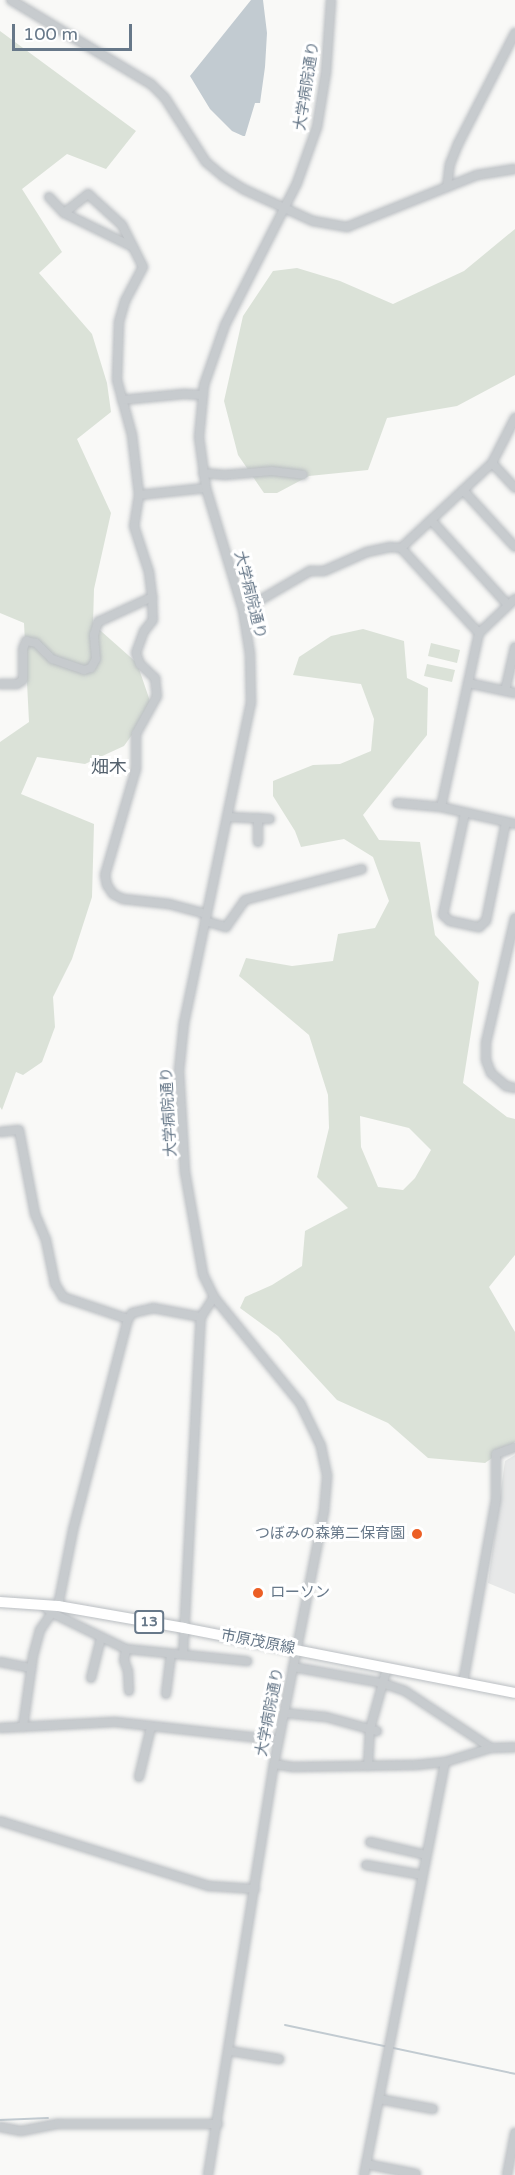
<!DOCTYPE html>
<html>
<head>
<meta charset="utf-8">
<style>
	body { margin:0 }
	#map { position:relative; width:515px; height:2175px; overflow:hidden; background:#f9f9f7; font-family:"Varela Round","Noto Sans JP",sans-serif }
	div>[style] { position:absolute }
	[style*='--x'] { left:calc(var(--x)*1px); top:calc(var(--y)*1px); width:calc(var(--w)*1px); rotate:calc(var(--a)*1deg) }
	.built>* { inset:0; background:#e7e8e8 }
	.green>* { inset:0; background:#dbe2d8 }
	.water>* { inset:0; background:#c2cbd1 }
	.stream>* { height:2px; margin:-1px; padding:0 1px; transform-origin:1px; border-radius:1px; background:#c2cbd1 }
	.roads { filter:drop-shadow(0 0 2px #babec2) drop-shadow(0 0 2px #babec2) }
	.minor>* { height:8px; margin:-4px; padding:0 4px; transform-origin:4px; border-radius:4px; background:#c7cbce }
	.major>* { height:10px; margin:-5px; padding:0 5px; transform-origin:5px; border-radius:5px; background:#fff }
	.dots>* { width:16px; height:16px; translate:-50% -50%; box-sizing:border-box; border:3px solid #fff; border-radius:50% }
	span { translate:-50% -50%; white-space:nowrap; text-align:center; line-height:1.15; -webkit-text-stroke:6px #fff; paint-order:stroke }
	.shield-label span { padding:2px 4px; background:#fff; border:2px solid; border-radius:4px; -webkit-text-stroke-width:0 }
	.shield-label { font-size:14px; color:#677889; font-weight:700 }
	.street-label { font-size:15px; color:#677889 }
	.poi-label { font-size:15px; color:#677889 }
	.right { translate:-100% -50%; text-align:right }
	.left { translate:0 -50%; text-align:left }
	.quarter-label { font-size:18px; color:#55626e }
	.scale { position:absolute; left:12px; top:24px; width:120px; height:27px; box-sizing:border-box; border:3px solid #677889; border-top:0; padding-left:8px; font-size:18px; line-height:21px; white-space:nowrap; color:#677889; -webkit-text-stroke:4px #fff; paint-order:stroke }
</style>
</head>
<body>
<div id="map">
	<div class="built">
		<i style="clip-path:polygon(515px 1455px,515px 1594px,488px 1583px,505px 1461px)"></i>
	</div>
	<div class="green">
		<i style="clip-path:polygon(0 31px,136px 131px,106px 169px,67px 154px,22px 189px,62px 252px,39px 273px,92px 334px,107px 383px,111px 412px,77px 439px,111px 513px,94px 589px,93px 624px,137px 663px,152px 707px,124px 746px,85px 764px,37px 757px,21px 794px,94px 824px,92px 897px,72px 959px,53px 997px,55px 1027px,42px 1062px,23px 1075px,16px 1072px,2px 1110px,0 1107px,0 742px,29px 722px,24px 623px,0 613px)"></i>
		<i style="clip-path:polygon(515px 229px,515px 375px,457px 406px,387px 418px,368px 470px,309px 476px,277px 493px,264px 493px,238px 455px,224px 401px,243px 316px,273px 271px,297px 268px,340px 281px,393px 304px,464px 271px)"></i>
		<i style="clip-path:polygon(evenodd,363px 629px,404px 641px,407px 678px,428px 688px,427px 735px,363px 815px,379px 840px,420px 842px,435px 935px,479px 982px,463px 1083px,507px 1117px,515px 1119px,515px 1255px,489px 1287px,515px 1332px,515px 1442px,485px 1463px,428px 1458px,388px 1423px,337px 1400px,278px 1336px,240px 1308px,245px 1297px,272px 1285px,302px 1266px,305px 1231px,348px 1208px,317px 1177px,329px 1128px,328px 1095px,309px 1035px,239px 976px,246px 958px,292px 966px,333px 961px,338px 934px,375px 928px,389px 901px,373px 857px,344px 839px,301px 847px,295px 831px,273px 796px,273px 781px,313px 765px,340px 764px,371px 751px,374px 719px,361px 684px,293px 675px,299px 657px,331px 636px,363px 629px,360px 1116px,409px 1128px,431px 1150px,415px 1178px,403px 1190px,378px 1187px,361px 1147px,360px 1116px)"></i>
		<i style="clip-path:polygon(431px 643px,460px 650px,457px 663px,428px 656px)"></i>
		<i style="clip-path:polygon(427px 664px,455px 670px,452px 682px,424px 676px)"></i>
	</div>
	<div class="water">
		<i style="clip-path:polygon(251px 0,263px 0,267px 33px,265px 67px,260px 103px,255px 103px,245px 136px,243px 136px,232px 131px,210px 109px,190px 76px)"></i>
	</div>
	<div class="stream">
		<i style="--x:285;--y:2025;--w:235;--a:12"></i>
		<i style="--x:0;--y:2120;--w:48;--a:-2.4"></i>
	</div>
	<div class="roads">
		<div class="minor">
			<i style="--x:11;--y:0;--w:163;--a:31"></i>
			<i style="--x:151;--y:84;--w:20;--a:45"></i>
			<i style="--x:165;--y:98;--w:76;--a:57.4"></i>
			<i style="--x:206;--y:162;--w:23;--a:40"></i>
			<i style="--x:224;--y:177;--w:22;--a:32"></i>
			<i style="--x:243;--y:189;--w:77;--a:24.6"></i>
			<i style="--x:313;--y:221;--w:35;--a:10"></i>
			<i style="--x:347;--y:227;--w:140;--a:-21.8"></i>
			<i style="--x:477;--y:175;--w:38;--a:-9"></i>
			<i style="--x:447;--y:187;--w:23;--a:-83"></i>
			<i style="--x:450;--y:164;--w:22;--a:-68"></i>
			<i style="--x:458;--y:144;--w:125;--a:-62.8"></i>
			<i style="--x:49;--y:197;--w:22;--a:47"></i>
			<i style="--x:64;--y:213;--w:77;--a:26.2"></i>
			<i style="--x:64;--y:213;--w:31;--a:-38"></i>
			<i style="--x:88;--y:194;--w:46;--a:42.4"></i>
			<i style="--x:122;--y:225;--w:47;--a:63.4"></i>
			<i style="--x:143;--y:267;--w:38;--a:118"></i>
			<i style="--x:125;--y:301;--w:22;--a:106"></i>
			<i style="--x:119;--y:322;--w:58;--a:92"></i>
			<i style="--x:117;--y:380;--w:57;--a:74.7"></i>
			<i style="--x:132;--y:435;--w:60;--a:83.3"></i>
			<i style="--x:139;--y:495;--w:31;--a:99"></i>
			<i style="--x:134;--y:526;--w:48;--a:71.9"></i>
			<i style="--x:149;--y:572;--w:25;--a:83"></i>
			<i style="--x:152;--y:597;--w:23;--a:88"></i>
			<i style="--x:153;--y:620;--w:14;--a:129"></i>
			<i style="--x:144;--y:631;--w:23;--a:110"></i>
			<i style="--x:136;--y:653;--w:12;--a:70"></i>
			<i style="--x:140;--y:664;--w:21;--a:43"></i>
			<i style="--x:155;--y:678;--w:18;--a:84"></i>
			<i style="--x:157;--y:696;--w:43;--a:118.9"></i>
			<i style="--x:136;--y:734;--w:35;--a:90"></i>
			<i style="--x:136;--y:769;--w:110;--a:106.3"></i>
			<i style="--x:105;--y:875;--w:10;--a:79"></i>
			<i style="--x:107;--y:885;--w:11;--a:56"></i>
			<i style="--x:113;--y:894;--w:11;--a:27"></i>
			<i style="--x:123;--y:899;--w:46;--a:6.2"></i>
			<i style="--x:169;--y:904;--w:39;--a:15"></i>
			<i style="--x:122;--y:400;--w:62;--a:-5.5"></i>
			<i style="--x:184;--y:394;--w:19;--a:3"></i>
			<i style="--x:492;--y:463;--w:34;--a:47"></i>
			<i style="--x:203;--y:473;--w:22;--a:5"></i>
			<i style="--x:225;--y:475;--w:47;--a:-4.9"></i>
			<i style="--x:272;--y:471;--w:31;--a:7"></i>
			<i style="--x:463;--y:490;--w:77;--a:47.6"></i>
			<i style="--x:139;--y:495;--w:67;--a:-6"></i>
			<i style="--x:431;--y:520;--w:115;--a:47.8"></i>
			<i style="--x:401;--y:548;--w:125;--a:-43"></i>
			<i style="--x:492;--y:463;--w:51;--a:-62.9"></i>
			<i style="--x:243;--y:610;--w:78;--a:-30.2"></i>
			<i style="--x:310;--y:571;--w:14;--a:0"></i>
			<i style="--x:324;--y:571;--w:47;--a:-23.8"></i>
			<i style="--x:367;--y:552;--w:24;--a:-12"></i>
			<i style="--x:390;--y:547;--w:11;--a:5"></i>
			<i style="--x:401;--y:548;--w:115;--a:47.5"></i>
			<i style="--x:468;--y:683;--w:48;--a:12"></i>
			<i style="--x:0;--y:684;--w:17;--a:0"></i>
			<i style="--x:17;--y:684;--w:7;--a:-34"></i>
			<i style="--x:23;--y:680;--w:31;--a:-90"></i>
			<i style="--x:23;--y:649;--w:9;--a:-69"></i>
			<i style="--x:26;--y:641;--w:10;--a:11"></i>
			<i style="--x:36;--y:643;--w:23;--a:45"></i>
			<i style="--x:52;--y:659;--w:34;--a:19"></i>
			<i style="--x:84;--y:670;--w:7;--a:-16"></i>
			<i style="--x:91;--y:668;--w:10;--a:-61"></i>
			<i style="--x:96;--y:659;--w:24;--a:-95"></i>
			<i style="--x:94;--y:635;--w:14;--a:-73"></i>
			<i style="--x:98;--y:622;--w:60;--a:-24.8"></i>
			<i style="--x:505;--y:691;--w:45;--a:-77.2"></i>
			<i style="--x:397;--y:803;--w:44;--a:5.2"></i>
			<i style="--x:441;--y:807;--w:76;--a:12.9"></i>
			<i style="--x:441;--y:807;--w:178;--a:-77.7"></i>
			<i style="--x:479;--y:633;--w:50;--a:-43.4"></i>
			<i style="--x:465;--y:813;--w:104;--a:102.2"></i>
			<i style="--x:443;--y:915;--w:9;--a:41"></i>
			<i style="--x:450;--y:921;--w:30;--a:12"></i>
			<i style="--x:479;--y:927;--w:9;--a:-41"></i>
			<i style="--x:486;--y:921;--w:101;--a:-78.6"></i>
			<i style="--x:228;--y:817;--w:42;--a:2.7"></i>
			<i style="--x:258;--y:842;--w:24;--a:-90"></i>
			<i style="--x:515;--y:918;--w:128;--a:103.1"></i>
			<i style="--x:486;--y:1043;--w:17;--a:90"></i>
			<i style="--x:486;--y:1060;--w:14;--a:69"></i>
			<i style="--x:491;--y:1073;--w:20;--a:41"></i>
			<i style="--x:506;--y:1086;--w:9;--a:13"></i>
			<i style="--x:205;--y:921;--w:22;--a:16"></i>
			<i style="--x:226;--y:927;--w:33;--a:-55"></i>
			<i style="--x:245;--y:900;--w:121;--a:-14.8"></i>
			<i style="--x:0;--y:1132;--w:19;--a:-6"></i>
			<i style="--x:19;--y:1130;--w:86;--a:79.2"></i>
			<i style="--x:35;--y:1214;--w:28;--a:67"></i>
			<i style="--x:46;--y:1240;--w:45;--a:78.4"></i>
			<i style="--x:55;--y:1284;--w:15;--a:58"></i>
			<i style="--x:63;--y:1297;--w:69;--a:18.7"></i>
			<i style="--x:41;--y:1604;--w:14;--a:39"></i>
			<i style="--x:52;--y:1613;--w:82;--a:25.9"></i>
			<i style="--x:126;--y:1649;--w:122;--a:5.7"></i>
			<i style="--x:58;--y:1606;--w:77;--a:-78.8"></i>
			<i style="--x:73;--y:1530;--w:218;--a:-75.4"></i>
			<i style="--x:128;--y:1319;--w:7;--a:-56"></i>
			<i style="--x:132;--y:1313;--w:22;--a:-13"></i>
			<i style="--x:153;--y:1308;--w:49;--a:10.6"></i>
			<i style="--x:126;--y:1649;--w:11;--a:100"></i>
			<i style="--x:124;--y:1660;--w:12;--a:70"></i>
			<i style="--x:128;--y:1671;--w:20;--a:87"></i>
			<i style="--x:183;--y:1655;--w:338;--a:-87"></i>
			<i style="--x:201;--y:1317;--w:24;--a:-57"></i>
			<i style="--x:0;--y:1662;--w:32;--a:11"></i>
			<i style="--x:293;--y:1667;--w:90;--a:10.2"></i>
			<i style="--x:382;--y:1683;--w:24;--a:19"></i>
			<i style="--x:405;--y:1691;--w:103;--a:33.5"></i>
			<i style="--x:91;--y:1678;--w:41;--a:-76"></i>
			<i style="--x:463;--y:1683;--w:187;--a:-79.8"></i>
			<i style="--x:496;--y:1499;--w:45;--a:-90"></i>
			<i style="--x:496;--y:1454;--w:20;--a:-20"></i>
			<i style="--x:166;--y:1694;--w:40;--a:-82.9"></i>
			<i style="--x:284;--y:1713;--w:42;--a:5.4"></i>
			<i style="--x:326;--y:1717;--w:53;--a:15.4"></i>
			<i style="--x:23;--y:1727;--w:72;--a:-82"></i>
			<i style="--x:33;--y:1656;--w:27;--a:-75"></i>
			<i style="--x:40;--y:1630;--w:21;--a:-55"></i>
			<i style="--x:0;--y:1728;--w:115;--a:-3"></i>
			<i style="--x:115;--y:1722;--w:164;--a:6.3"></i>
			<i style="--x:274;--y:1764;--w:19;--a:9"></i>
			<i style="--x:293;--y:1767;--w:123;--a:-0.9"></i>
			<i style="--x:416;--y:1765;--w:29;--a:-6"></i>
			<i style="--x:445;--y:1762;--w:48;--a:-16.9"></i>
			<i style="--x:491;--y:1748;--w:24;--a:-2"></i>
			<i style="--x:368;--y:1766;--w:37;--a:-87"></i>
			<i style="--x:370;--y:1729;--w:63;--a:-74.4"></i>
			<i style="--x:139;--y:1777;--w:51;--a:-76.5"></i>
			<i style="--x:0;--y:1821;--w:219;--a:17.3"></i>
			<i style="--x:209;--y:1886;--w:46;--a:3.7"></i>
			<i style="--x:370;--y:1842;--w:57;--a:13.1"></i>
			<i style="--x:366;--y:1865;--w:57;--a:10.1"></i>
			<i style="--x:230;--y:2051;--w:50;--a:9.3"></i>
			<i style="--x:379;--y:2099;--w:55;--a:10.5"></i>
			<i style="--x:0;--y:2127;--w:21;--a:11"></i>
			<i style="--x:21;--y:2131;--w:38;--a:-11"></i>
			<i style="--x:58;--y:2124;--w:160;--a:0"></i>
			<i style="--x:366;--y:2164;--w:51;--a:11.3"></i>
			<i style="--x:208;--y:2175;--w:416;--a:-80.9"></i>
			<i style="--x:274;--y:1764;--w:257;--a:-78.8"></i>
			<i style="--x:324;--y:1512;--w:37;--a:-85"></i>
			<i style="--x:327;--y:1475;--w:30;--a:-102"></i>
			<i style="--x:321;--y:1446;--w:48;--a:-116"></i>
			<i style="--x:300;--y:1403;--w:136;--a:-129.1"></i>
			<i style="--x:214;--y:1297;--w:25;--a:-116"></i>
			<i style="--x:203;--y:1274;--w:104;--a:-100"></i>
			<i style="--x:185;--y:1172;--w:101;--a:-93.4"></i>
			<i style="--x:179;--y:1071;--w:48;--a:-84.1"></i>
			<i style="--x:184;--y:1023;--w:327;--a:-78.2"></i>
			<i style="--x:251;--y:703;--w:49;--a:-91.2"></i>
			<i style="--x:250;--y:654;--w:45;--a:-99"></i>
			<i style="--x:243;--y:610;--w:127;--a:-106.9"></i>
			<i style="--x:206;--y:488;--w:51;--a:-97.8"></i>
			<i style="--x:199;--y:437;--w:52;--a:-84.5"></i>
			<i style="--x:204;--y:385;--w:64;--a:-70.7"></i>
			<i style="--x:225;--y:325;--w:159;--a:-63.1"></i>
			<i style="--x:297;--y:183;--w:59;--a:-70.3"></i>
			<i style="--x:317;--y:127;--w:56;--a:-80.7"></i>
			<i style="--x:326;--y:72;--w:72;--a:-86"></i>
			<i style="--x:364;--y:2175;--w:421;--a:-78.9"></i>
			<i style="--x:507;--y:2175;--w:43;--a:-79.2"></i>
		</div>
		<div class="major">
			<i style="--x:0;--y:1602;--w:58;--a:3.9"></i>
			<i style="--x:58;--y:1606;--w:128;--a:9.9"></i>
			<i style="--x:184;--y:1628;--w:337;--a:11.1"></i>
		</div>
	</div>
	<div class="dots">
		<i style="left:417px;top:1534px;background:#ec5f25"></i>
		<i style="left:258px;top:1593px;background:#ec5f25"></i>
	</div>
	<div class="shield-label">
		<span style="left:149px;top:1622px">13</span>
	</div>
	<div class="street-label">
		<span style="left:307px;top:86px;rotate:-81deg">大学病院通り</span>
		<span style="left:250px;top:595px;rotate:76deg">大学病院通り</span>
		<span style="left:169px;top:1112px;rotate:-93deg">大学病院通り</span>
		<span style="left:258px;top:1642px;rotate:11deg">市原茂原線</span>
		<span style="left:270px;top:1712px;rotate:-79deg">大学病院通り</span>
	</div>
	<div class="poi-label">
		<span class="right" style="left:405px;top:1534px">つぼみの森第二保育園</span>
		<span class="left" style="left:270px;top:1593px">ローソン</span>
	</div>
	<div class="quarter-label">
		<span style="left:109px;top:767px">畑木</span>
	</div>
	<div class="scale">100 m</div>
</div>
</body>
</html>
